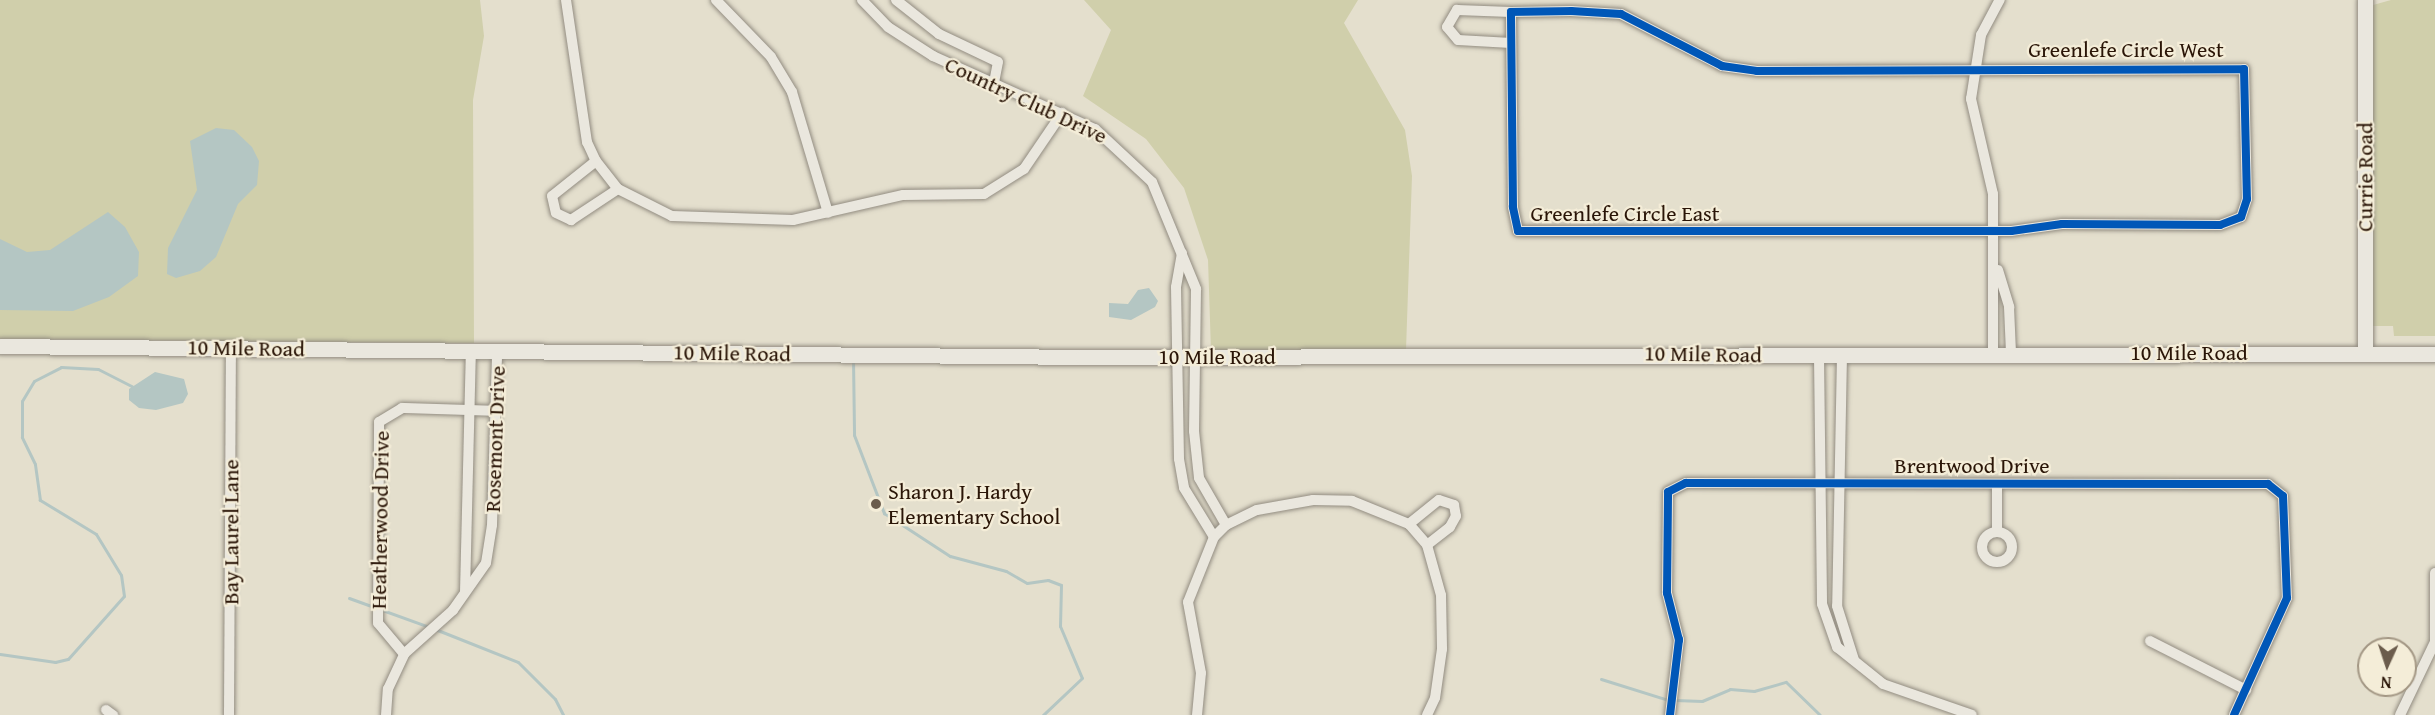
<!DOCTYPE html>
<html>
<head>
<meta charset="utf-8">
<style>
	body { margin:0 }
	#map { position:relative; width:2435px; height:715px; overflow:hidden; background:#e4dfcd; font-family:"Gentium Book Plus",serif }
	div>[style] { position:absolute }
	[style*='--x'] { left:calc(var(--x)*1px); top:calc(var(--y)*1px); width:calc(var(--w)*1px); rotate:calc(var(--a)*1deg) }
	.green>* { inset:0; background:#d0cfab }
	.water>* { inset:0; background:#b4c6c3 }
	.stream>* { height:3px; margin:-1.5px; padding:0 1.5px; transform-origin:1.5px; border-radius:1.5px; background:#b4c6c3 }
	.roads { filter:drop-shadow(0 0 2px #928c81) drop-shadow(0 0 2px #928c81) }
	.street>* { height:10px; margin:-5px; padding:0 5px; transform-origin:5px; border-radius:5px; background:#eae7de }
	.street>.ring { margin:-5px; padding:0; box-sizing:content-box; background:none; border:10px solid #eae7de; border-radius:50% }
	.secondary>* { height:15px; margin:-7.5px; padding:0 7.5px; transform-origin:7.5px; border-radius:7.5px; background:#eae7de }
	.cycleway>* { height:8px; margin:-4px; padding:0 4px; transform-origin:4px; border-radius:4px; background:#0057b8 }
	.dots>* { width:16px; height:16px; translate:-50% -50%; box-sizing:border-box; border:3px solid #f4edd8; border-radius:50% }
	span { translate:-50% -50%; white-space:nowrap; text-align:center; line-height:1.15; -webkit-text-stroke:4.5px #f4edd8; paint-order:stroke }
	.street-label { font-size:22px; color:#2a1507 }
	.poi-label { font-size:22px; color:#2a1507 }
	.left { translate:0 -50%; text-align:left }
	.north { position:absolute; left:2357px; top:637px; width:60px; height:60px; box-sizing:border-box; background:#f4edd8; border:2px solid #a39784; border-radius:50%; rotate:183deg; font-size:16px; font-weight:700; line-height:24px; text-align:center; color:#2a1507 }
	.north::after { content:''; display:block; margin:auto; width:21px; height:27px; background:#6b5c4c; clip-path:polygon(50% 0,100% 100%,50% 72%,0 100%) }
</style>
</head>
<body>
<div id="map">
	<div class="green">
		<i style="clip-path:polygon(0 0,480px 0,484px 36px,473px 100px,474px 343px,0 339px)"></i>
		<i style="clip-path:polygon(1084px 0,1358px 0,1344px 23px,1405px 130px,1412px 176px,1406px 350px,1211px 351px,1208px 260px,1184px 188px,1146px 139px,1083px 96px,1111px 30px)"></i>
		<i style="clip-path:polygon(2391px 0,2435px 0,2435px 336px,2394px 336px,2393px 326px,2366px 326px,2366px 7px)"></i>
	</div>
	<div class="water">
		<i style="clip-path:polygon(216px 128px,234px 130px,252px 147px,259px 161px,257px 185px,238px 204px,216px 257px,200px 271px,176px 278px,167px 274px,168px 248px,197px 190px,190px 141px)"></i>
		<i style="clip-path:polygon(108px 212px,125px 227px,139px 252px,138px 276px,109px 297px,73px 311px,0 310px,0 239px,27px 252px,50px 250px)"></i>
		<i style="clip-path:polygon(1149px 288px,1158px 301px,1155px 307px,1131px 320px,1109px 317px,1109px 303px,1128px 304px,1138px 290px)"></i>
		<i style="clip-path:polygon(155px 372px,184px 379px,188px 394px,183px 403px,156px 410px,139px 408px,129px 400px,129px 389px)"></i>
	</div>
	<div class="stream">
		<i style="--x:853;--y:359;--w:76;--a:89.2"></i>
		<i style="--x:854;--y:435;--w:84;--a:69"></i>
		<i style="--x:884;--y:513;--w:79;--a:33.1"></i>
		<i style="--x:950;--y:556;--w:58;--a:15"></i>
		<i style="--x:1006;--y:571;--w:24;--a:30"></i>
		<i style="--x:1027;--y:583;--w:21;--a:-8"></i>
		<i style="--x:1048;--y:580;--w:14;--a:21"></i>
		<i style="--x:1061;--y:585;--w:41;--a:91.4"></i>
		<i style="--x:1060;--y:626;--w:56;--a:67.1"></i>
		<i style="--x:1082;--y:678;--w:54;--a:136.5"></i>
		<i style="--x:349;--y:598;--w:85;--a:19.9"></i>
		<i style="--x:435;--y:629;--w:89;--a:21.7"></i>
		<i style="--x:518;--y:662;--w:52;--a:45"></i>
		<i style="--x:555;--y:699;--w:18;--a:63"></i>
		<i style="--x:0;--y:654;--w:56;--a:8.3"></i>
		<i style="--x:55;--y:662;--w:13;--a:-13"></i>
		<i style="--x:68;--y:659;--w:84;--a:-48.4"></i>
		<i style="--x:124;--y:596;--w:21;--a:-98"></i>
		<i style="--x:121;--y:575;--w:48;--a:-121.4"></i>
		<i style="--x:96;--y:534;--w:66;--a:-148.7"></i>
		<i style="--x:40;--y:500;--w:36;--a:-98"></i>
		<i style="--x:35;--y:464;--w:30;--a:-116"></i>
		<i style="--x:22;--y:437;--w:36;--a:-90"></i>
		<i style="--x:22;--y:401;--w:23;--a:-59"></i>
		<i style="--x:34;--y:381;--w:30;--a:-27"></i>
		<i style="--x:61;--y:367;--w:37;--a:3"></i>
		<i style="--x:98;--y:369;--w:38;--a:27"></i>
		<i style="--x:1601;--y:679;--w:70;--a:17.4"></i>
		<i style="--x:1675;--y:700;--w:27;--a:2"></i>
		<i style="--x:1702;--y:701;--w:30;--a:-23"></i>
		<i style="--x:1730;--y:689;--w:24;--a:5"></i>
		<i style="--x:1754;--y:691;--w:33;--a:-16"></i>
		<i style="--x:1786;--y:682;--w:47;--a:44.1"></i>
	</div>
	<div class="roads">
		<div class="street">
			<i style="--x:566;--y:0;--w:144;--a:81.6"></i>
			<i style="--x:587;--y:142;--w:21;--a:65"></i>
			<i style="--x:596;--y:161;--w:36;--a:52"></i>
			<i style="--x:618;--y:189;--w:60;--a:26.6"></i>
			<i style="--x:672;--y:216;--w:121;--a:1.9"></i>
			<i style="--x:793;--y:220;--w:113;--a:-12.8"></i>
			<i style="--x:903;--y:195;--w:81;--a:-0.7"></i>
			<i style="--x:984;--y:194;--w:47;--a:-32"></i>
			<i style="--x:1024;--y:169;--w:68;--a:-55.8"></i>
			<i style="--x:716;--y:0;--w:79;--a:46"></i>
			<i style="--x:771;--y:57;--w:41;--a:59"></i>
			<i style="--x:792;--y:92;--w:126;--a:73.4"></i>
			<i style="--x:862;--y:0;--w:37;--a:46"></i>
			<i style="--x:888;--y:27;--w:54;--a:32.8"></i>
			<i style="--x:933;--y:56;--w:178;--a:24.3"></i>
			<i style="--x:1095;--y:129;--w:78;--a:42.9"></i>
			<i style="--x:1152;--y:182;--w:116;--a:67.6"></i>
			<i style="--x:1196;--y:289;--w:142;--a:90.8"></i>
			<i style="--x:1194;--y:431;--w:47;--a:83.9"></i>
			<i style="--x:1199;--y:478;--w:54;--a:60.1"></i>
			<i style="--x:896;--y:0;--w:55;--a:38.3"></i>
			<i style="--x:939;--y:34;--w:65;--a:25.4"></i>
			<i style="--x:998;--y:62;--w:21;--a:101"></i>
			<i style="--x:1571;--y:11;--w:50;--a:3.4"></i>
			<i style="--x:1621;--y:14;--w:114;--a:27.2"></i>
			<i style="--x:1722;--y:66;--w:35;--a:8"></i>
			<i style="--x:1757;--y:71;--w:487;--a:-0.2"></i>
			<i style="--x:2244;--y:69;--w:130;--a:88.7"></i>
			<i style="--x:2247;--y:199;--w:19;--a:108"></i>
			<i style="--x:2241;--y:217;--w:22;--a:159"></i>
			<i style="--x:2220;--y:225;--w:158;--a:-179.6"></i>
			<i style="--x:2062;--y:224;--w:51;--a:172.2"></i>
			<i style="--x:2011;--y:231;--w:493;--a:180"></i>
			<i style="--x:1518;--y:231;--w:25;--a:-102"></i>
			<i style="--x:1513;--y:207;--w:195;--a:-90.6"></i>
			<i style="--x:1511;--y:12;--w:60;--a:-1"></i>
			<i style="--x:1511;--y:43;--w:53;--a:-176.8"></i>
			<i style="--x:1458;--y:40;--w:17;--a:-130"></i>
			<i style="--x:1447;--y:27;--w:20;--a:-60"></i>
			<i style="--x:1457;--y:10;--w:54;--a:2.1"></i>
			<i style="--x:596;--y:161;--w:56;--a:141.5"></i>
			<i style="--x:552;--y:196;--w:17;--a:77"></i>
			<i style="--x:556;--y:213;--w:17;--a:25"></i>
			<i style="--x:571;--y:220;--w:56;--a:-33.4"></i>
			<i style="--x:1182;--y:253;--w:35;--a:100"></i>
			<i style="--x:1176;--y:287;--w:172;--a:89"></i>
			<i style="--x:1179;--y:459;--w:29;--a:80"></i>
			<i style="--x:1184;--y:488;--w:57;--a:58.5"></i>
			<i style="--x:1998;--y:270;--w:39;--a:73"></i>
			<i style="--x:2009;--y:307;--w:46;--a:87.5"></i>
			<i style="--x:1993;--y:353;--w:159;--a:-90"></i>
			<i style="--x:1993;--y:194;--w:98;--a:-103"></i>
			<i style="--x:1971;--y:99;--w:65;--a:-81.1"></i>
			<i style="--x:1981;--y:35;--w:40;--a:-62"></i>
			<i style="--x:1842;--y:355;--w:251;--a:91.1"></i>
			<i style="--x:1837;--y:606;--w:57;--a:72.5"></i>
			<i style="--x:1819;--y:356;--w:248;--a:89.3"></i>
			<i style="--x:1822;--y:604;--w:46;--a:70.8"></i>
			<i style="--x:1837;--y:647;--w:59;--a:38.8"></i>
			<i style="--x:1883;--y:684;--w:94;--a:19.2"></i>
			<i style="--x:1409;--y:524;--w:38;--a:-39"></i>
			<i style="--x:1439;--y:500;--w:16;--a:18"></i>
			<i style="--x:1454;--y:505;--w:11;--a:80"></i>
			<i style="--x:1456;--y:516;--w:13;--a:119"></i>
			<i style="--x:1450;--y:527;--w:29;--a:142"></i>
			<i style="--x:1997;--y:529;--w:45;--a:-90"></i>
			<i class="ring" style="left:1982px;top:532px;width:20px;height:20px"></i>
			<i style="--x:465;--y:592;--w:242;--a:-88.6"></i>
			<i style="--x:2150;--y:641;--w:108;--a:27"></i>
			<i style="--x:404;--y:654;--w:40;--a:-130"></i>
			<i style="--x:378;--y:623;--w:201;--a:-89.7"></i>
			<i style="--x:379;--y:422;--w:27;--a:-31"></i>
			<i style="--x:402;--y:408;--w:93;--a:1.8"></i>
			<i style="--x:106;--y:710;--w:9;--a:36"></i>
			<i style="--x:229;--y:715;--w:367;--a:-89.7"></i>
			<i style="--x:386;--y:715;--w:26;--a:-86"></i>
			<i style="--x:388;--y:689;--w:38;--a:-65"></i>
			<i style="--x:404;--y:654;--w:66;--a:-41.9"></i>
			<i style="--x:453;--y:610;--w:57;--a:-54.9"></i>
			<i style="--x:486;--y:563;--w:38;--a:-81"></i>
			<i style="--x:492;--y:525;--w:173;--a:-88.3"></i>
			<i style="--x:1197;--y:715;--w:42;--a:-84.6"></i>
			<i style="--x:1201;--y:673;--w:72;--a:-100.4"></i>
			<i style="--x:1188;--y:602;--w:70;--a:-68.2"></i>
			<i style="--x:1214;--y:537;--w:17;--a:-45"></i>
			<i style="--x:1226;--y:525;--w:34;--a:-26"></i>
			<i style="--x:1257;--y:510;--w:57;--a:-10.1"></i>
			<i style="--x:1313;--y:500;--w:39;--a:1"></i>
			<i style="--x:1352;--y:501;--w:61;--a:22"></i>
			<i style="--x:1409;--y:524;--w:28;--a:49"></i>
			<i style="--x:1427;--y:545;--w:52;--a:74.4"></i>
			<i style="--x:1441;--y:595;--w:54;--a:88.9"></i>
			<i style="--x:1442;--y:649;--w:49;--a:98.1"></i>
			<i style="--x:1435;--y:698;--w:19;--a:115"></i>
			<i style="--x:1670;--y:715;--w:76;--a:-83.2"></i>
			<i style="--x:1679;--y:640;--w:49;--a:-104.3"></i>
			<i style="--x:1667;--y:593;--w:101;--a:-89.4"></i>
			<i style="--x:1668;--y:492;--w:20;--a:-27"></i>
			<i style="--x:1686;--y:483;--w:582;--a:0.1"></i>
			<i style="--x:2268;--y:484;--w:19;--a:39"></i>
			<i style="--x:2283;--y:496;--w:102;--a:87.8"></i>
			<i style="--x:2287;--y:598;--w:128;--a:114.4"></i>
			<i style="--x:2400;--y:715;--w:81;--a:-64.4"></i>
			<i style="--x:2435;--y:642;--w:69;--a:-90"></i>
		</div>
		<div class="secondary">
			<i style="--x:0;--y:346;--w:1083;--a:0.58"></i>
			<i style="--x:1083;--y:357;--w:1352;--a:-0.13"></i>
			<i style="--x:2365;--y:353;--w:353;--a:-90"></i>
		</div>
	</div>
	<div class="cycleway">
		<i style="--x:1571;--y:11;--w:50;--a:3.4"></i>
		<i style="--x:1621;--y:14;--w:114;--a:27.2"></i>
		<i style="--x:1722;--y:66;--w:35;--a:8"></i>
		<i style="--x:1757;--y:71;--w:487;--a:-0.2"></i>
		<i style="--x:2244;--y:69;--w:130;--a:88.7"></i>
		<i style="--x:2247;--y:199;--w:19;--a:108"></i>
		<i style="--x:2241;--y:217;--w:22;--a:159"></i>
		<i style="--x:2220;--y:225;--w:158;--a:-179.6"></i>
		<i style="--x:2062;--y:224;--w:51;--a:172.2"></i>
		<i style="--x:2011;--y:231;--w:493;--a:180"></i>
		<i style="--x:1518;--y:231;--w:25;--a:-102"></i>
		<i style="--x:1513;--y:207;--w:195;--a:-90.6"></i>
		<i style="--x:1511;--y:12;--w:60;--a:-1"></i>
		<i style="--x:1670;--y:715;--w:76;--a:-83.2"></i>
		<i style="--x:1679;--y:640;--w:49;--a:-104.3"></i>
		<i style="--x:1667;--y:593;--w:101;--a:-89.4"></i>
		<i style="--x:1668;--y:492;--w:20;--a:-27"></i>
		<i style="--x:1686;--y:483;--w:582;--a:0.1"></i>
		<i style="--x:2268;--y:484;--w:19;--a:39"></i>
		<i style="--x:2283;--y:496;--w:102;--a:87.8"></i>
		<i style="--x:2287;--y:598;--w:128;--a:114.4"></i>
	</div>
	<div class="dots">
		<i style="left:876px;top:504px;background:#6b5c4c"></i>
	</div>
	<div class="street-label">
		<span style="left:2126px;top:50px">Greenlefe Circle West</span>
		<span style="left:1026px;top:100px;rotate:25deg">Country Club Drive</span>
		<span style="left:2365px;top:177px;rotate:-90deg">Currie Road</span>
		<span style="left:1625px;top:214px">Greenlefe Circle East</span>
		<span style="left:246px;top:348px;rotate:1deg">10 Mile Road</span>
		<span style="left:732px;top:353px;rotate:1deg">10 Mile Road</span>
		<span style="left:2189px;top:353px">10 Mile Road</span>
		<span style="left:1703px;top:354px;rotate:1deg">10 Mile Road</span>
		<span style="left:1217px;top:357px">10 Mile Road</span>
		<span style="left:495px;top:439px;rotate:-88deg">Rosemont Drive</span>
		<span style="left:1972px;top:466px">Brentwood Drive</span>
		<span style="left:380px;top:520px;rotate:-89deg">Heatherwood Drive</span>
		<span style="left:231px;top:532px;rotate:-90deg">Bay Laurel Lane</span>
	</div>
	<div class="poi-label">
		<span class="left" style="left:888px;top:504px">Sharon J. Hardy<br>Elementary School</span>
	</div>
	<div class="north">N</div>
</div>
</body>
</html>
